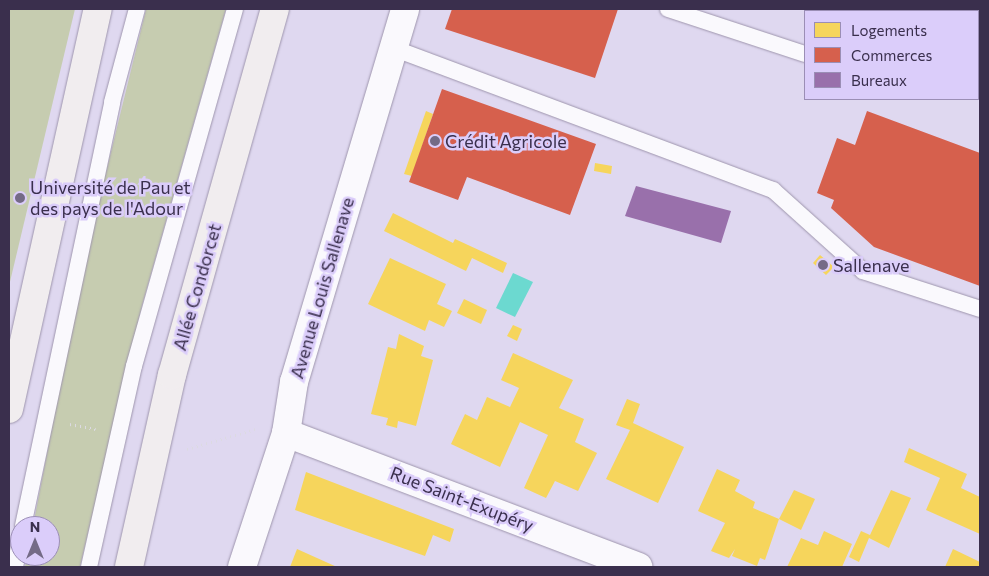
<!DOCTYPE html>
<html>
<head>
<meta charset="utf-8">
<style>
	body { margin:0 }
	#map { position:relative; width:989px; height:576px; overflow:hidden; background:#dfd8f0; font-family:Commissioner,sans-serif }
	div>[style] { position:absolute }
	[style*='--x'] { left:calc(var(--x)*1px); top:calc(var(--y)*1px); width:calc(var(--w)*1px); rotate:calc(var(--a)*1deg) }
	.green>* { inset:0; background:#c6ccb0 }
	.water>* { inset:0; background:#6cd9d0 }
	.homes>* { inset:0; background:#f6d55c }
	.shops>* { inset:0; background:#d6604d }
	.offices>* { inset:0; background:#9970ab }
	.path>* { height:3px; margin-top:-1.5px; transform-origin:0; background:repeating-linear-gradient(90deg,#dcdae2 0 1px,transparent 0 5px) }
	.roads { filter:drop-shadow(0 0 1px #9e95ad) drop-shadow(0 0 1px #9e95ad) }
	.lane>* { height:16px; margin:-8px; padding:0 8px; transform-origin:8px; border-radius:8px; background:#faf9fd }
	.street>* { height:28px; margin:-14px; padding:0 14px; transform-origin:14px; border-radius:14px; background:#faf9fd }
	.secondary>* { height:28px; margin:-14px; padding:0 14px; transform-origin:14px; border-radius:14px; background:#f1edef }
	.dots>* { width:14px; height:14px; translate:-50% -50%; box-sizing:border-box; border:2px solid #dbcdfa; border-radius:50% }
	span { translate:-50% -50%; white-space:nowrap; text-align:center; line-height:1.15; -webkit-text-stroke:5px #dbcdfa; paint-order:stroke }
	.poi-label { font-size:18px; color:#3a2f4d }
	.left { translate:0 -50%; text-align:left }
	.street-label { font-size:18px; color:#3a2f4d }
	.frame { position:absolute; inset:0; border:10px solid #3a2f4d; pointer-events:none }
	.legend { position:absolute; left:804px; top:10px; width:175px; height:90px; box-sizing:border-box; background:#dbcdfa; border:1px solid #9b8eb5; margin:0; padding:6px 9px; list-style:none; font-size:15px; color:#3a2f4d }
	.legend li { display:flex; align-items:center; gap:10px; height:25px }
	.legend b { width:25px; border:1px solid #9b8eb5 }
	.north { position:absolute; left:10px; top:516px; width:50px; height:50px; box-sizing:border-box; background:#dbcdfa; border:1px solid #9b8eb5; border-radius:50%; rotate:0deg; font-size:14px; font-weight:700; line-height:20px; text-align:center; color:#3a2f4d }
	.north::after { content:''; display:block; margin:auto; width:18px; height:22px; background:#746a86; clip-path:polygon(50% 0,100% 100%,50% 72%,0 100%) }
</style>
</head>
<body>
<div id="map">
	<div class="green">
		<i style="clip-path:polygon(9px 9px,75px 9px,9px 286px)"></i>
		<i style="clip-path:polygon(146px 9px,226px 9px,142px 306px,80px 567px,25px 567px,27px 556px,50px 556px,50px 526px,33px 526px,82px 270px)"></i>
	</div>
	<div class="water">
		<i style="clip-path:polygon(513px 273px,533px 282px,515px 317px,496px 308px)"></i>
	</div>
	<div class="homes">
		<i style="clip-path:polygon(426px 111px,433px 114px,412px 176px,404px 174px)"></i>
		<i style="clip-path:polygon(595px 163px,612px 166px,611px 174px,594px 171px)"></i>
		<i style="clip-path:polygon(393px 213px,453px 243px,455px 239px,507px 263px,503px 273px,472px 258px,466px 271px,384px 231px)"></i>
		<i style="clip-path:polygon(820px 255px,834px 267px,826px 275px,813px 263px)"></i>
		<i style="clip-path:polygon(390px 258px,446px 284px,437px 304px,452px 311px,444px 327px,429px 320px,425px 331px,368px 304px)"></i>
		<i style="clip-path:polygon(464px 299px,487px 310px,481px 324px,457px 313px)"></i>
		<i style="clip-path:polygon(513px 325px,522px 329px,517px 341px,507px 336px)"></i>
		<i style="clip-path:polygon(399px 334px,424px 346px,421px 356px,433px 360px,416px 426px,398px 421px,397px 428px,386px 425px,388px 418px,371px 414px,388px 347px,396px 349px)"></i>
		<i style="clip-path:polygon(513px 353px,573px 380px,559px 408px,584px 419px,575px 442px,597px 453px,578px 491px,555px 481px,546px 498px,524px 488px,548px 435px,520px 422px,500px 467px,451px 444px,465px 414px,477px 420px,487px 397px,510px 407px,519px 388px,501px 380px)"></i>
		<i style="clip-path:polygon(627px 399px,640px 404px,633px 423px,684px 447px,658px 503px,606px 479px,630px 430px,616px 425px)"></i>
		<i style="clip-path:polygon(909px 448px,967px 474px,961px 488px,980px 497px,980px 534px,926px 510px,940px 478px,904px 462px)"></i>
		<i style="clip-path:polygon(717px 469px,740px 480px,735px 491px,755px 502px,753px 508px,779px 519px,765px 560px,760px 558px,757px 566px,732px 556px,735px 549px,729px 558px,711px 551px,725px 523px,698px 511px)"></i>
		<i style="clip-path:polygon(306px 472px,454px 529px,450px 542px,433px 535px,425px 556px,295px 510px)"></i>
		<i style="clip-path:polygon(794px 490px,815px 499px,801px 530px,779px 519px)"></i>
		<i style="clip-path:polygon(891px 490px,911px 498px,889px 548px,869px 538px,859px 562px,849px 557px,861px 531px,870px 535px)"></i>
		<i style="clip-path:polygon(824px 531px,852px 544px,842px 567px,787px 567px,801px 538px,818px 545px)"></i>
		<i style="clip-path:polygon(297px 549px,337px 567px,290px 567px)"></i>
		<i style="clip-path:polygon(953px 549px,980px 562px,980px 567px,945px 567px)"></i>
	</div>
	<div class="shops">
		<i style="clip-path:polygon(452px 9px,618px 9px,595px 78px,445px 29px)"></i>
		<i style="clip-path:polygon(442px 89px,596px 144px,570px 215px,467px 177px,458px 200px,409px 182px)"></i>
		<i style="clip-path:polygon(867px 111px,980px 153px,980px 286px,874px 247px,831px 208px,834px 200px,817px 193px,837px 138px,855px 145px)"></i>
	</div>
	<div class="offices">
		<i style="clip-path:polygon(636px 186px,731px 211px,721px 243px,625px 216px)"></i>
	</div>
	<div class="path">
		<i style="--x:978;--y:69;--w:2;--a:-27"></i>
		<i style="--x:70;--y:424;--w:26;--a:11"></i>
		<i style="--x:187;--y:449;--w:72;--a:-16.2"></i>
	</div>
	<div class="roads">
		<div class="lane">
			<i style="--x:668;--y:9;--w:144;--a:18.2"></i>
			<i style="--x:393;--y:48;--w:406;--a:20.5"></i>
			<i style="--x:773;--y:190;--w:121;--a:42"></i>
			<i style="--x:863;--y:271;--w:123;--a:18"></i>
			<i style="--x:23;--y:526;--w:433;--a:-78.1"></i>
			<i style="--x:112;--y:102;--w:96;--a:-75"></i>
			<i style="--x:15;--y:567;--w:25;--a:-79"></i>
			<i style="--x:89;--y:567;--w:206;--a:-77.4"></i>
			<i style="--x:134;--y:366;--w:371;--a:-74.2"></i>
		</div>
		<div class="street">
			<i style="--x:286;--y:433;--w:377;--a:20.8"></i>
			<i style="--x:242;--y:567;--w:141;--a:-71.8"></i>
			<i style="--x:286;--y:433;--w:52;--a:-81.1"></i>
			<i style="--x:294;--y:382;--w:389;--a:-73.4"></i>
		</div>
		<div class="secondary">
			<i style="--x:9;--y:409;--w:410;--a:-77.5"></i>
			<i style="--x:129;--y:567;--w:197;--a:-77.4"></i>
			<i style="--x:172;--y:375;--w:380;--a:-74.3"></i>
		</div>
	</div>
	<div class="dots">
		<i style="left:435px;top:141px;background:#746a86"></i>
		<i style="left:20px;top:198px;background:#746a86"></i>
		<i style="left:823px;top:265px;background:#746a86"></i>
	</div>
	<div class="poi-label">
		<span class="left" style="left:445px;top:141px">Crédit Agricole</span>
		<span class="left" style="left:30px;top:198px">Université de Pau et<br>des pays de l'Adour</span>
		<span class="left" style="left:833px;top:265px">Sallenave</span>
	</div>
	<div class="street-label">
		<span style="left:197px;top:287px;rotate:-74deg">Allée Condorcet</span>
		<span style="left:322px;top:288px;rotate:-74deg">Avenue Louis Sallenave</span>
		<span style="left:462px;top:499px;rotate:21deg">Rue Saint-Exupéry</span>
	</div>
	<div class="frame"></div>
	<ul class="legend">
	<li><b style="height:14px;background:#f6d55c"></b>Logements</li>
	<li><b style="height:14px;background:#d6604d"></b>Commerces</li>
	<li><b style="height:14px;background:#9970ab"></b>Bureaux</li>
	</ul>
	<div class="north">N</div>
</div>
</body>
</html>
